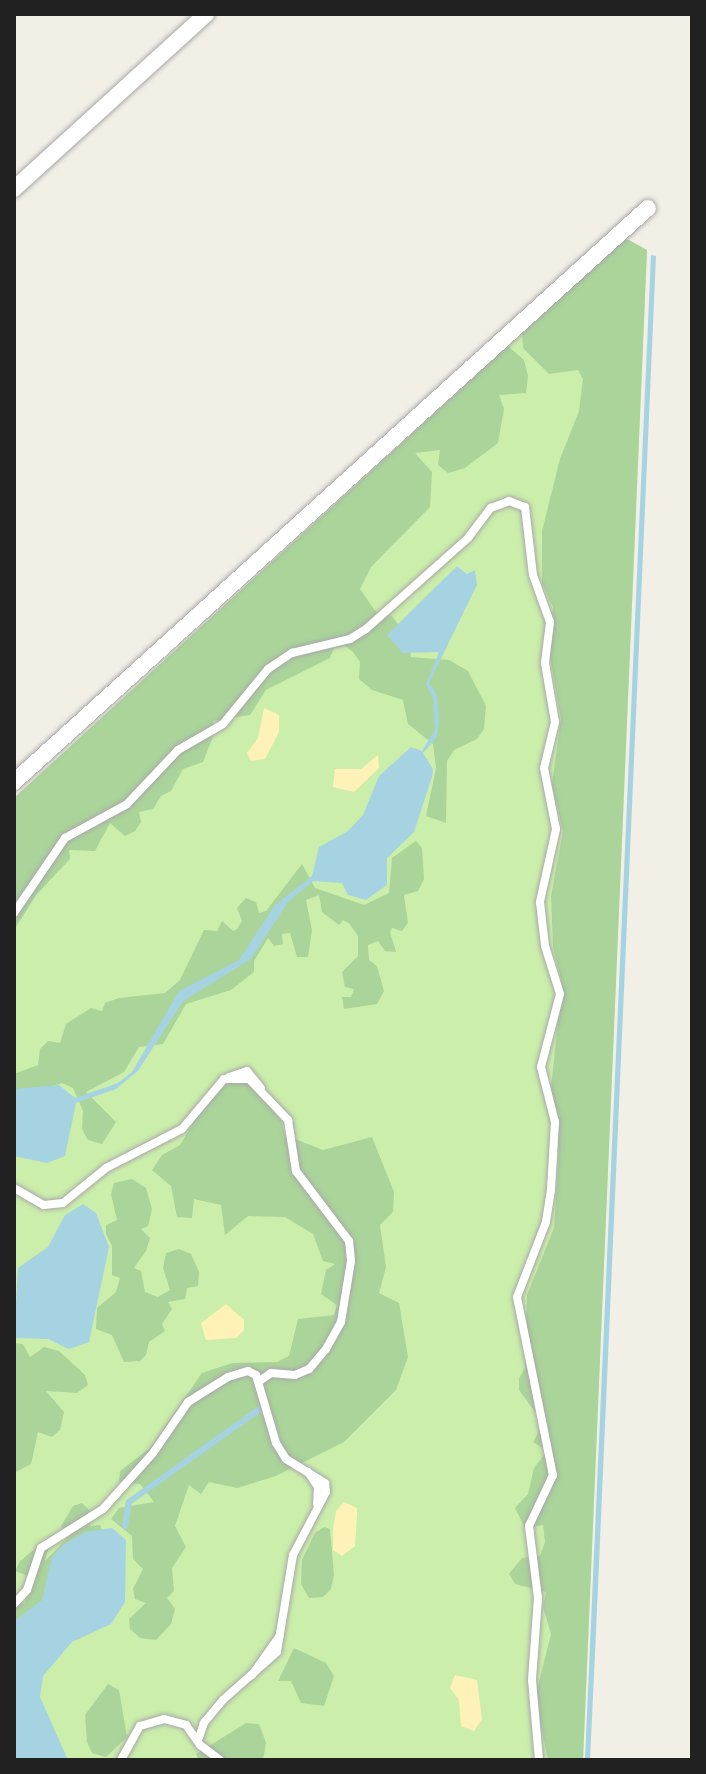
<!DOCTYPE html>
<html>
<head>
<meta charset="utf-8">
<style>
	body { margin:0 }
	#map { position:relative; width:706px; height:1774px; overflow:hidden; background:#f2efe7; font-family:"Nunito Sans",sans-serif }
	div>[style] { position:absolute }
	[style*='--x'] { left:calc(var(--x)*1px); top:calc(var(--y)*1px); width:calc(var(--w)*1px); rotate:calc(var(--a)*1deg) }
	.grass>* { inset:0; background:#cbeeab }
	.forest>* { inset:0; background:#aad49a }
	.sand>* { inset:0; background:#fff2b8 }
	.water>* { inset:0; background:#a6d3e2 }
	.stream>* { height:6px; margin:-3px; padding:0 3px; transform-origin:3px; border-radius:3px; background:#a6d3e2 }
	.roads { filter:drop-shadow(0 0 2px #a8a8a8) drop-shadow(0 0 2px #a8a8a8) }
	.service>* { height:8px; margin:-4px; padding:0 4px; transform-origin:4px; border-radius:4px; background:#fff }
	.minor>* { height:16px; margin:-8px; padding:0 8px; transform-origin:8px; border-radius:8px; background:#fff }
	span { translate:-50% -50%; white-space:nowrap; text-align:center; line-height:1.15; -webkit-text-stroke:6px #fff; paint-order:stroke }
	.frame { position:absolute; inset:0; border:16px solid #212121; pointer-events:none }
</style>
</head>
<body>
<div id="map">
	<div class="grass">
		<i style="clip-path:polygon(625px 238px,647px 250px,583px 1760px,14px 1760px,14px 798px)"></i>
	</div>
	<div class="forest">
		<i style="clip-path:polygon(625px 238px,647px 250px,583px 1760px,548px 1760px,535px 1698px,551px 1634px,543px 1607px,546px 1592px,515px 1584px,509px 1574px,522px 1558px,540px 1556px,545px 1542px,543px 1525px,525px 1528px,515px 1508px,528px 1494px,534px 1468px,547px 1451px,533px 1442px,540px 1429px,538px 1416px,519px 1390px,519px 1379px,525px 1367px,527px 1295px,554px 1228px,559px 1153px,551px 1088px,562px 983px,553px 947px,551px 896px,563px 831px,552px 784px,561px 719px,549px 650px,553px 607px,542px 583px,542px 531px,560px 459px,579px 411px,583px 379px,578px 370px,549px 374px,523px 348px,522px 333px)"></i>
		<i style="clip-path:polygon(508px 346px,524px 360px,528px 376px,526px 393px,499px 395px,504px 409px,498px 443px,465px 468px,448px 473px,438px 465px,440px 450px,415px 453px,432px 472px,430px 507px,371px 567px,360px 589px,376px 612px,392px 616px,408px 638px,411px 657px,449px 660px,468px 671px,486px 706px,484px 729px,477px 739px,454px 750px,447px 761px,446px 823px,426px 816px,436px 768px,433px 744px,408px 724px,403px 700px,372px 690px,359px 679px,360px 662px,353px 652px,345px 646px,334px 648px,330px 658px,266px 690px,250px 715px,213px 721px,214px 734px,203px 762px,183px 769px,171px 791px,161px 796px,153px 809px,139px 812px,141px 822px,135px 831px,125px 836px,110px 823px,95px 851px,69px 850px,70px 859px,36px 895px,14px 930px,14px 798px)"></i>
		<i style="clip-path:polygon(416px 841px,422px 848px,424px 879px,418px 891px,404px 895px,408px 923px,402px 931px,392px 928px,390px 932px,396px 952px,385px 951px,378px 941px,368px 945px,369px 960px,377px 966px,384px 991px,377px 1004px,344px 1009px,342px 997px,351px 997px,354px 989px,345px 987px,342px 972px,358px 956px,358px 936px,349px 923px,343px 920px,339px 925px,322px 912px,319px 895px,306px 900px,312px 930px,308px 957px,297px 957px,290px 933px,282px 934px,283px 944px,274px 946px,268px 938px,254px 961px,254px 972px,231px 990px,186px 1004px,163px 1044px,139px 1047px,124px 1072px,86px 1092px,116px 1122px,102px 1144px,88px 1140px,82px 1129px,83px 1111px,73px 1088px,62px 1083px,14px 1099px,14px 1074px,38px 1065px,40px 1049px,48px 1041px,60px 1043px,66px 1024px,91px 1008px,102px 1011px,105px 1003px,119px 998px,165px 993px,180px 980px,204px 930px,217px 931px,222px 921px,233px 931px,237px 929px,242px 921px,237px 908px,246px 898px,256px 902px,259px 913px,266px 911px,302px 864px,315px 888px,364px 905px,389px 893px,392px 858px)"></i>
		<i style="clip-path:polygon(233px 1079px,247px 1083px,264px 1097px,281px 1121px,285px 1135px,323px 1150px,372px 1137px,394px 1192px,393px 1212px,380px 1225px,386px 1267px,379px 1293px,399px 1303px,408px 1357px,396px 1390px,344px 1442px,276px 1476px,237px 1488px,209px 1482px,201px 1494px,189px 1485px,175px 1526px,186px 1547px,172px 1568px,174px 1591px,167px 1598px,175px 1609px,171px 1624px,156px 1640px,140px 1638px,130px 1629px,129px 1619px,146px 1603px,135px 1599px,133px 1589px,143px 1569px,133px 1559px,132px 1536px,111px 1519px,119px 1508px,154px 1502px,140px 1484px,119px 1482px,120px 1471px,150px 1448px,202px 1373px,232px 1363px,277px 1362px,289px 1356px,298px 1319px,334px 1315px,337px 1305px,321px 1294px,326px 1270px,335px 1264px,323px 1261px,313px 1234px,285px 1217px,248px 1216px,225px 1235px,221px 1205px,194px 1199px,192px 1218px,177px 1217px,171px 1186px,152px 1170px,162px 1155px,180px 1145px,205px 1103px)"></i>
		<i style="clip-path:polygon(132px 1179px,146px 1188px,152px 1209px,148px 1226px,141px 1229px,150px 1238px,146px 1251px,134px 1268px,141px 1271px,145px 1292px,158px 1297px,170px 1290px,163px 1268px,166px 1253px,179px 1249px,191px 1254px,199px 1272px,198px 1286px,187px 1288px,185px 1299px,168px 1302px,172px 1309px,162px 1324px,165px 1331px,149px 1342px,146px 1355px,140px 1361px,124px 1362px,112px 1335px,96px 1329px,97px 1308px,116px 1292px,120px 1278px,112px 1275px,112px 1246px,106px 1234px,106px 1225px,117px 1220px,111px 1194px,114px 1183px)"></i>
		<i style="clip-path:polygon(14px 1343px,23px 1344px,30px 1357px,44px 1347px,59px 1351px,85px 1375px,88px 1385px,77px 1393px,46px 1391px,64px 1412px,60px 1430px,52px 1437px,38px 1432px,31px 1464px,14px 1473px)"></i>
		<i style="clip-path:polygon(82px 1503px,91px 1512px,90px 1526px,100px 1525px,102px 1530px,51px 1601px,14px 1633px,14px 1597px,24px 1604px,36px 1579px,15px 1571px,20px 1561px,52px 1535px,45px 1561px,69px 1536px,61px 1526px,73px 1506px)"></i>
		<i style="clip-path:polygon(324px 1527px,330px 1529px,334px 1575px,331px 1589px,323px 1597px,309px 1598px,301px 1584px,302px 1560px,315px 1533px)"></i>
		<i style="clip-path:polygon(294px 1648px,326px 1663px,334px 1676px,324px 1706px,301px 1703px,291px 1681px,278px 1681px)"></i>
		<i style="clip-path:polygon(108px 1684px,119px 1690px,127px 1737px,106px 1757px,92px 1753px,87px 1742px,85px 1715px)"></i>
		<i style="clip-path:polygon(246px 1723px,259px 1724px,266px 1743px,263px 1760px,199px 1760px,196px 1754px)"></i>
	</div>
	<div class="sand">
		<i style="clip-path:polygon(264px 708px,279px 715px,279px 732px,265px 759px,251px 761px,247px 753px,258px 738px)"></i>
		<i style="clip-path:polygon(378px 755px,379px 768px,354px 792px,333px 787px,335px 769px,361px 769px)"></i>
		<i style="clip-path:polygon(226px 1304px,244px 1320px,244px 1330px,236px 1338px,206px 1340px,201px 1323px)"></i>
		<i style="clip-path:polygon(344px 1502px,357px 1508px,357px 1514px,355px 1546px,342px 1556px,333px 1550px,333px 1531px,336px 1511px)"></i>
		<i style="clip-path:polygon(455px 1675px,477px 1680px,482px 1719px,474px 1731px,461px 1726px,459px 1700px,450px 1688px)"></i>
	</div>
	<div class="water">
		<i style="clip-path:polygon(651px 255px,656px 256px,596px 1632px,590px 1760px,585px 1760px)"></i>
		<i style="clip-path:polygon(457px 566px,467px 574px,475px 570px,477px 585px,429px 683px,437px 695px,439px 720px,437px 737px,423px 753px,433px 769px,432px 777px,414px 832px,387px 858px,387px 885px,366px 900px,348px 895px,342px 883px,313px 881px,288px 902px,251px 959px,183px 1001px,138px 1071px,116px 1089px,76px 1103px,65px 1156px,47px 1163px,14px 1156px,14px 1089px,59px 1085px,75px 1098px,118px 1083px,132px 1072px,179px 991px,239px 960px,275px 905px,312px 876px,319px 847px,348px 831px,363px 815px,379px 776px,411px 747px,422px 751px,435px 730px,433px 698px,426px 684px,439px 652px,403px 653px,387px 635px)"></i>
		<i style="clip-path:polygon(83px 1204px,96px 1213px,109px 1247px,89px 1342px,69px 1349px,48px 1339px,14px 1338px,18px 1268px,48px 1247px,65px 1215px)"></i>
		<i style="clip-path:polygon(112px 1528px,126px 1540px,125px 1602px,111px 1624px,72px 1642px,43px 1676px,40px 1697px,68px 1760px,14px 1760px,14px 1621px,42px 1600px,52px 1557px,64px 1544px,85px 1532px)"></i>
	</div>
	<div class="stream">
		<i style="--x:125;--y:1526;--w:24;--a:-81"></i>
		<i style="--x:129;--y:1502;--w:161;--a:-35.4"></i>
	</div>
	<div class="roads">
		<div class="service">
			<i style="--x:14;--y:913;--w:91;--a:-55.8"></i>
			<i style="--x:65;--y:838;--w:71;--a:-28.7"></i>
			<i style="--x:127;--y:804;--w:74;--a:-46.6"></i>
			<i style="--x:178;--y:750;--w:52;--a:-30"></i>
			<i style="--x:223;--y:724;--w:71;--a:-50.7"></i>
			<i style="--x:268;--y:669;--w:29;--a:-34"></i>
			<i style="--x:292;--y:653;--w:60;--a:-13.6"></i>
			<i style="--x:350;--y:639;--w:19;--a:-32"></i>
			<i style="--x:366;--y:629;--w:137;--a:-41.7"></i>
			<i style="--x:468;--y:538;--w:38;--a:-53"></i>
			<i style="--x:491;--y:508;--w:19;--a:-21"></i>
			<i style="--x:509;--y:501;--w:17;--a:21"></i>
			<i style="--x:525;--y:507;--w:68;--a:83.3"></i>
			<i style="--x:533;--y:575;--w:50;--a:70.1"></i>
			<i style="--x:550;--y:622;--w:41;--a:97"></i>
			<i style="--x:545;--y:663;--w:60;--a:80.4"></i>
			<i style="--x:555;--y:722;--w:47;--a:103.4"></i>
			<i style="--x:544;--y:768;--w:62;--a:78.9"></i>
			<i style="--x:556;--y:829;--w:75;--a:102.4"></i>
			<i style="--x:540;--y:902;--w:44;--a:83.5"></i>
			<i style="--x:545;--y:946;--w:50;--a:72.6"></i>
			<i style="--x:560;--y:994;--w:75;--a:104.6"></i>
			<i style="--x:541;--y:1067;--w:57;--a:75.7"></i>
			<i style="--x:555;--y:1122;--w:68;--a:93.4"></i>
			<i style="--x:551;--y:1190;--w:32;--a:99"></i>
			<i style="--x:546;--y:1222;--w:80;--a:111.1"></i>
			<i style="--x:517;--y:1297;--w:182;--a:78.6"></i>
			<i style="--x:553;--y:1475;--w:56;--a:115.2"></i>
			<i style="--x:529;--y:1526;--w:73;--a:82.9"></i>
			<i style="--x:538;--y:1598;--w:82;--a:94.2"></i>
			<i style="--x:532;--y:1680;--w:80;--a:85"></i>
			<i style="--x:229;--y:1077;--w:19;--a:-18"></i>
			<i style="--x:247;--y:1071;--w:22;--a:51"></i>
			<i style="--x:14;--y:1188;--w:34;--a:30"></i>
			<i style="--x:44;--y:1205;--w:19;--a:-6"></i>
			<i style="--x:63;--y:1203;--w:55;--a:-39.1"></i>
			<i style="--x:106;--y:1168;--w:85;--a:-27.2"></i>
			<i style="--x:182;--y:1129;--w:65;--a:-50"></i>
			<i style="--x:224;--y:1079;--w:25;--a:0"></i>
			<i style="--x:249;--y:1079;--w:57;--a:46.4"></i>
			<i style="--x:288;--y:1120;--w:52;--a:81.1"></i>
			<i style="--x:296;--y:1171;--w:88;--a:52.9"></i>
			<i style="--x:349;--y:1241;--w:20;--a:84"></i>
			<i style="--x:351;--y:1261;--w:62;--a:99.3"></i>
			<i style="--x:341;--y:1322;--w:31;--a:119"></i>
			<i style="--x:326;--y:1349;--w:26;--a:130"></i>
			<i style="--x:309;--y:1369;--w:15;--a:157"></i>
			<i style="--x:295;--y:1375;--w:24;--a:-175"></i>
			<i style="--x:271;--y:1373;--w:12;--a:145"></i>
			<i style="--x:308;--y:1472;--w:18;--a:56"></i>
			<i style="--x:318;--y:1487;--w:17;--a:93"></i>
			<i style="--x:14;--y:1604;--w:19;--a:-47"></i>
			<i style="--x:27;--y:1590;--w:44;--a:-71.6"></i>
			<i style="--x:41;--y:1548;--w:73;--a:-32.2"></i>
			<i style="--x:103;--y:1509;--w:75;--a:-48.2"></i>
			<i style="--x:153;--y:1453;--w:62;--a:-55.5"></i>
			<i style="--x:188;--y:1402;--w:47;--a:-32"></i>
			<i style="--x:228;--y:1377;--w:21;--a:-17"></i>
			<i style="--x:248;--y:1371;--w:9;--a:27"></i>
			<i style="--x:256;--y:1375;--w:71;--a:73.6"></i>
			<i style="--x:276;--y:1443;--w:19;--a:58"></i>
			<i style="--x:286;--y:1459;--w:46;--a:31.6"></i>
			<i style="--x:325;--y:1483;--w:9;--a:84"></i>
			<i style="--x:326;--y:1492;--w:71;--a:117.6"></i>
			<i style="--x:293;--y:1555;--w:98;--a:99.4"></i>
			<i style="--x:277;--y:1652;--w:72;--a:138.4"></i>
			<i style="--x:223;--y:1700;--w:30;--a:130"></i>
			<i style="--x:204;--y:1723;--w:18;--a:109"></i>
			<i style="--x:252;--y:1675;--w:47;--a:-54.6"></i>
			<i style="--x:121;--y:1760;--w:39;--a:-61"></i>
			<i style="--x:140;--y:1726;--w:25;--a:-16"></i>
			<i style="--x:164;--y:1719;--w:23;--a:15"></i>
			<i style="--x:186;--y:1725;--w:24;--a:55"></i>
			<i style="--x:200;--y:1745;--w:25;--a:37"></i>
		</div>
		<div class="minor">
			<i style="--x:14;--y:189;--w:260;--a:-42.3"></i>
			<i style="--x:14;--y:782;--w:855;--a:-42.16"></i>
		</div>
	</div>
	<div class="frame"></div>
</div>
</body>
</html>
